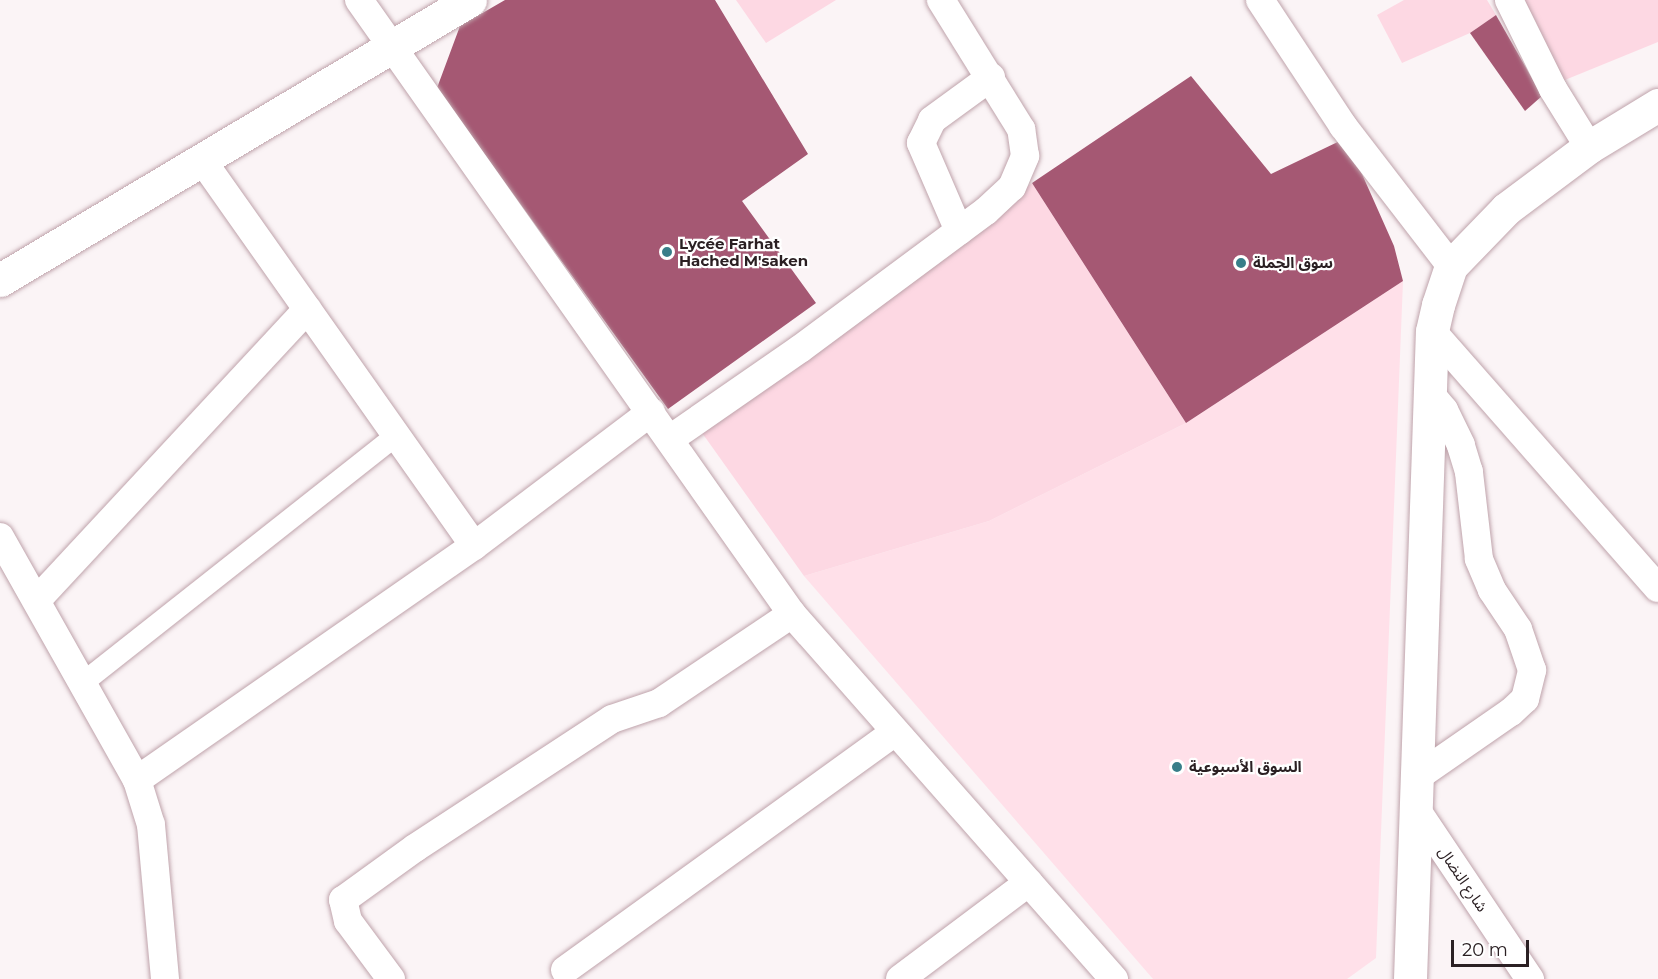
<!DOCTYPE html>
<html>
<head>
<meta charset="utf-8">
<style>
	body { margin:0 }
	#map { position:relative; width:1658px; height:979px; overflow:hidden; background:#fbf4f6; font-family:Montserrat,"Noto Sans Arabic",sans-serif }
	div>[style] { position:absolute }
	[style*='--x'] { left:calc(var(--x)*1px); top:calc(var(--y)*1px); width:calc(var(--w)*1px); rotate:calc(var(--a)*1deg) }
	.built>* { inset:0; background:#ffe0e9 }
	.green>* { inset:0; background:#fdd8e3 }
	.building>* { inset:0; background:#a55873 }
	.roads { filter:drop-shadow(0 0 2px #bfa3ab) drop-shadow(0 0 2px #bfa3ab) }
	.pedestrian>* { height:21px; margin:-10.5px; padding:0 10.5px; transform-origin:10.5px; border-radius:10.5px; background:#fff }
	.minor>* { height:28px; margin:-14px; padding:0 14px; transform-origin:14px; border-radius:14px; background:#fff }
	.tertiary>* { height:33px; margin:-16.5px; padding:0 16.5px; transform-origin:16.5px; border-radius:16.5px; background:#fff }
	.secondary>* { height:33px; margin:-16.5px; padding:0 16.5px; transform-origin:16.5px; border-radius:16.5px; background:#fff }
	.dots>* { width:16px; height:16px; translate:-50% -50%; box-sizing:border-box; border:3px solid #fff; border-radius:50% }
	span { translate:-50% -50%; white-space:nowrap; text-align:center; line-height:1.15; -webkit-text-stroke:4.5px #fff; paint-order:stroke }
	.poi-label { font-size:15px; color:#2b2023; font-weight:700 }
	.left { translate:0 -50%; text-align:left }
	.street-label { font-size:15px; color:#2b2023 }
	.scale { position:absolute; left:1451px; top:940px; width:78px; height:27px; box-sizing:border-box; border:3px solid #2b2023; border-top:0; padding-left:8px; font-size:18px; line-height:21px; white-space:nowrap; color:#2b2023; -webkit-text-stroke:4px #fff; paint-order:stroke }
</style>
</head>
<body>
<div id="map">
	<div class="built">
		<i style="clip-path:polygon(1403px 281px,1376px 958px,1347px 979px,1153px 979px,804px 576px,989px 521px,1186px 423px)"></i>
	</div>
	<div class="green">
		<i style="clip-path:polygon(736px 0,836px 0,766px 43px)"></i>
		<i style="clip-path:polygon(1404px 0,1487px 0,1496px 15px,1470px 33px,1402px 63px,1377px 15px)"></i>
		<i style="clip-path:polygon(1523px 0,1658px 0,1658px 42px,1560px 82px)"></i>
		<i style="clip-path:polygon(1032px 183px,1186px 423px,989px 521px,804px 576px,700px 430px)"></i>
	</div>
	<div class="building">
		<i style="clip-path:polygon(505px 0,715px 0,808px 154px,742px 201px,816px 303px,668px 409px,437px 88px,460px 26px)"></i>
		<i style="clip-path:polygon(1496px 15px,1542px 96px,1525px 111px,1470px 33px)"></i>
		<i style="clip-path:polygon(1191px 76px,1271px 174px,1346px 138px,1394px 246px,1403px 281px,1186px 423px,1032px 183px)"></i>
	</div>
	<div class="roads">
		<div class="pedestrian">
			<i style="--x:84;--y:681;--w:397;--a:-38.3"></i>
		</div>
		<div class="minor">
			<i style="--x:359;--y:0;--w:751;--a:54.81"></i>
			<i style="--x:792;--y:614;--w:487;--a:48.6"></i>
			<i style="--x:1260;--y:0;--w:151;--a:56.6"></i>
			<i style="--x:1343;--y:126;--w:177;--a:52.4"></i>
			<i style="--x:1509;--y:0;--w:99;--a:63.7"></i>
			<i style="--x:1553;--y:89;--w:68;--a:58.2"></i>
			<i style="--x:202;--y:160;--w:472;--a:54.8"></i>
			<i style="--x:959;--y:231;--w:96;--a:-113.4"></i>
			<i style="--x:921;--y:143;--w:25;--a:-64"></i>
			<i style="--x:932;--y:120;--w:73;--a:-36.1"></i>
			<i style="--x:1432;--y:331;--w:342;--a:48.7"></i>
			<i style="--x:670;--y:439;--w:158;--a:-34.7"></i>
			<i style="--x:800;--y:349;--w:232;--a:-36.6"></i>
			<i style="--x:986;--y:211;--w:35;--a:-43"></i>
			<i style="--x:1012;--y:187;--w:34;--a:-67"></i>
			<i style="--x:1025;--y:156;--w:27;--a:-98"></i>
			<i style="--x:1021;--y:129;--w:152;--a:-121.8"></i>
			<i style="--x:0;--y:537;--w:279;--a:60.6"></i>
			<i style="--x:137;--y:780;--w:47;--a:72.7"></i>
			<i style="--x:151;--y:825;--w:155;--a:84.8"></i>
			<i style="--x:37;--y:600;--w:397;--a:-47.1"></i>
			<i style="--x:1417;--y:777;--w:114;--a:-34.7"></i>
			<i style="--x:1511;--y:712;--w:19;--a:-43"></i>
			<i style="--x:1525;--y:699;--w:30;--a:-76"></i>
			<i style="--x:1532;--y:670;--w:43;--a:-108.9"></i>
			<i style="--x:1518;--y:629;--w:47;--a:-123.7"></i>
			<i style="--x:1492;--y:590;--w:34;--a:-113"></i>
			<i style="--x:1479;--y:559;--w:88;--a:-96.6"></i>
			<i style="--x:1469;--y:472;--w:28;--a:-107"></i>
			<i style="--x:1461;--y:445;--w:39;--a:-116"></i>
			<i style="--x:1444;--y:410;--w:23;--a:-130"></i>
			<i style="--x:137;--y:780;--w:410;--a:-34.8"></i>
			<i style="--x:474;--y:546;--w:222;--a:-37.1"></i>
			<i style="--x:1416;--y:809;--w:205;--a:56.2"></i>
			<i style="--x:565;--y:970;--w:407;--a:-35.8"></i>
			<i style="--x:391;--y:979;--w:72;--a:-126.6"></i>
			<i style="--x:348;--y:921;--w:22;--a:-103"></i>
			<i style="--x:343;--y:900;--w:89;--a:-35.8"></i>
			<i style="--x:415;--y:848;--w:235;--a:-33.2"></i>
			<i style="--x:612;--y:719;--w:50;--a:-18.8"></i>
			<i style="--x:659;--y:703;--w:160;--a:-33.8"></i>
			<i style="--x:900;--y:979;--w:161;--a:-36.9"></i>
		</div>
		<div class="tertiary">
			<i style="--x:1410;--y:979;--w:648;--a:-88.06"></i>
			<i style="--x:1432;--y:331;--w:27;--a:-77"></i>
			<i style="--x:1438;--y:305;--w:41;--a:-71.6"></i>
			<i style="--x:1451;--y:266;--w:79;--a:-46"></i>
			<i style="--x:1506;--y:209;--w:104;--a:-36.8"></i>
			<i style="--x:1589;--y:147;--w:81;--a:-31.3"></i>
		</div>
		<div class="secondary">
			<i style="--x:0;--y:280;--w:547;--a:-30.78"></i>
		</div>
	</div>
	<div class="dots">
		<i style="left:667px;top:252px;background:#387e89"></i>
		<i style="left:1241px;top:263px;background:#387e89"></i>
		<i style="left:1177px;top:767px;background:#387e89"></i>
	</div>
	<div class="poi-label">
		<span class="left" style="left:679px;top:252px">Lycée Farhat<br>Hached M'saken</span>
		<span class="left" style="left:1253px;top:263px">سوق الجملة</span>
		<span class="left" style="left:1189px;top:767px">السوق اﻷسبوعية</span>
	</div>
	<div class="street-label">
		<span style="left:1463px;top:879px;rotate:56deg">شارع النضال</span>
	</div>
	<div class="scale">20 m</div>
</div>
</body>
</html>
